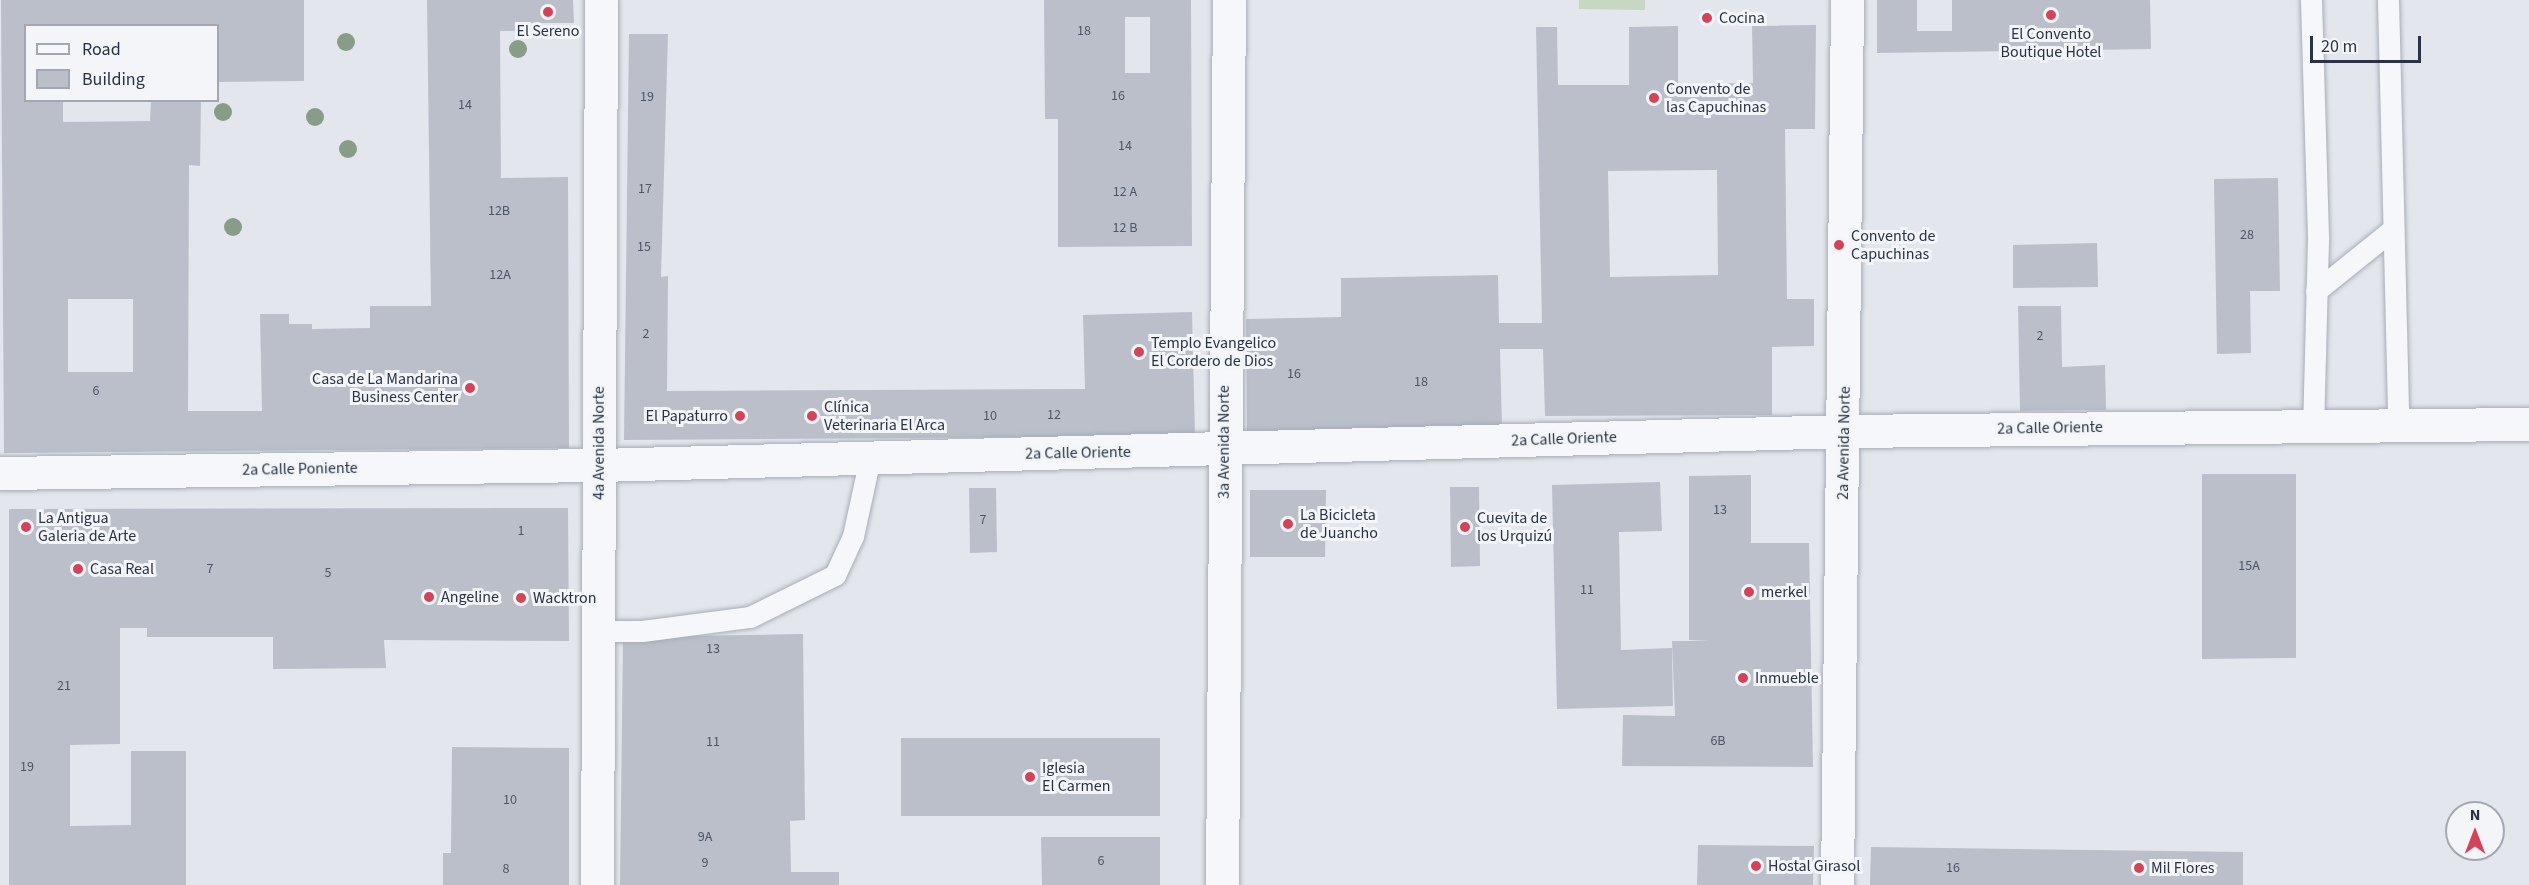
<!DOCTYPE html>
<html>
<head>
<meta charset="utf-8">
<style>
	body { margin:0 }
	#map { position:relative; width:2529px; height:885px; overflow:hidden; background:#e3e6ec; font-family:"Source Sans 3",sans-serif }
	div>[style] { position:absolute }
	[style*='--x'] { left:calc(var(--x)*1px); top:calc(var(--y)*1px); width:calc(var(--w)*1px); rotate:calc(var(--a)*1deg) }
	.green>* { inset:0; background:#c8d6c4 }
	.building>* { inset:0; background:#babfca }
	.roads { filter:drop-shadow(0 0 2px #a8adb7) drop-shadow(0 0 2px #a8adb7) }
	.service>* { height:21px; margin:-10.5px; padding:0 10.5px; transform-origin:10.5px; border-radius:10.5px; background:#f6f7fa }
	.minor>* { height:33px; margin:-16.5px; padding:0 16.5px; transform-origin:16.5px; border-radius:16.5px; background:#f6f7fa }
	.tertiary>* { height:33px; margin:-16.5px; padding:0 16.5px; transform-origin:16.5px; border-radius:16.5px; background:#f6f7fa }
	.trees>* { width:18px; height:18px; margin:-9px; border-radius:50%; background:#889d88 }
	.dots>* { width:16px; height:16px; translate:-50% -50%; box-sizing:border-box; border:3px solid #f3f5f9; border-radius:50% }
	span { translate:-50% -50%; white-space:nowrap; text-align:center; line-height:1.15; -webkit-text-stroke:6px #f3f5f9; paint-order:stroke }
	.number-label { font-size:14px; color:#4e5666 }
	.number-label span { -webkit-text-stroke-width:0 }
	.poi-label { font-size:16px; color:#2a3345 }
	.left { translate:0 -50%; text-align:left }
	.right { translate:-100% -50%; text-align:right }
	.street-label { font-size:16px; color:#2a3345 }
	.legend { position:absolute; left:24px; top:24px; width:195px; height:78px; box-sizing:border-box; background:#f3f5f9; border:2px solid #a3a7b1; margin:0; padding:8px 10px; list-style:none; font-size:18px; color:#2a3345 }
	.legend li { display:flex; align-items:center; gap:12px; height:30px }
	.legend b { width:30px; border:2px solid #a3a7b1 }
	.north { position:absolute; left:2445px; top:801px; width:60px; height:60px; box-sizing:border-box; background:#f3f5f9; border:2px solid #a3a7b1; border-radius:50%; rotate:0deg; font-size:16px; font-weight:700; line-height:24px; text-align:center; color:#2a3345 }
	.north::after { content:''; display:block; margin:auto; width:21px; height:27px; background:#d64358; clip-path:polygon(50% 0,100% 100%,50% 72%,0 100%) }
	.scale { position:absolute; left:2310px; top:36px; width:111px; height:27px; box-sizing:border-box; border:3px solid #2a3345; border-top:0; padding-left:8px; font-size:18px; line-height:21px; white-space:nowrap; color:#2a3345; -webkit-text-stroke:4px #f3f5f9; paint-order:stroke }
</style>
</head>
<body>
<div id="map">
	<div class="green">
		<i style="clip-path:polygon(1579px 0,1645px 0,1645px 10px,1579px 9px)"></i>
	</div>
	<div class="building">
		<i style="clip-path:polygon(evenodd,1px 0,304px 0,304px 81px,218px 82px,218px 26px,26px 26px,26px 100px,63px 100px,63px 122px,150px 121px,151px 100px,201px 100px,200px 166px,189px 165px,188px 411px,262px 411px,260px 314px,289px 314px,289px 324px,312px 324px,312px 329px,370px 328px,370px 306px,431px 306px,427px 0,573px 0,574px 23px,523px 23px,523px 31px,500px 31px,501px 178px,568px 177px,569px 448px,4px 453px,1px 0,68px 299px,133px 299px,133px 372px,68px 372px,68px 299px)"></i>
		<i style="clip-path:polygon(evenodd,1044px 0,1191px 0,1192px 246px,1058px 247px,1058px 119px,1045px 119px,1044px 0,1125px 17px,1150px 17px,1150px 73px,1125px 73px,1125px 17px)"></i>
		<i style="clip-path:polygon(1877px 0,1917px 0,1917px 31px,1952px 31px,1952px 0,2150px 0,2151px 49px,1877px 53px)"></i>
		<i style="clip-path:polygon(evenodd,1816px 25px,1815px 129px,1785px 129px,1787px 299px,1814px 299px,1814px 346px,1772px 347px,1772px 415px,1545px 416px,1543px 349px,1500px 349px,1502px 428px,1247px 431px,1246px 319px,1341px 317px,1341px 278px,1498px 275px,1499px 323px,1542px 323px,1536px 27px,1557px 27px,1558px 85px,1629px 85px,1629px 27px,1678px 26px,1678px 84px,1753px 83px,1752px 26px,1816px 25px,1717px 170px,1718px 275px,1610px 277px,1608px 171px,1717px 170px)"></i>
		<i style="clip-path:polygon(629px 34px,668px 34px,661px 277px,668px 276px,667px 391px,1085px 389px,1083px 315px,1192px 312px,1195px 436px,624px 440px)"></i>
		<i style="clip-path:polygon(2278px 178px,2280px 291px,2250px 291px,2251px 353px,2217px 354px,2214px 179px)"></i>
		<i style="clip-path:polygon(2097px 243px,2098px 287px,2013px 288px,2013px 245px)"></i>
		<i style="clip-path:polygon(2018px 306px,2061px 306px,2062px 367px,2105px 365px,2106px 410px,2020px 411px)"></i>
		<i style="clip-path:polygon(2202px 474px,2296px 474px,2296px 658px,2202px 659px)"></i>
		<i style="clip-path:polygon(1751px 475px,1751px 543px,1809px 543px,1813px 767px,1622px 766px,1623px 715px,1675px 716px,1672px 641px,1709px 641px,1689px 640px,1689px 476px)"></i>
		<i style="clip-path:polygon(1660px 482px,1662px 531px,1619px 532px,1621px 650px,1672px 648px,1673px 706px,1557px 709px,1552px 485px)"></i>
		<i style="clip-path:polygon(1450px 487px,1479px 487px,1480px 566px,1451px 567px)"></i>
		<i style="clip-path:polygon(969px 488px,996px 488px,997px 552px,970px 553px)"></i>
		<i style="clip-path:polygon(1250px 490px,1326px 490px,1325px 557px,1250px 557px)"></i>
		<i style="clip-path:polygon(568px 508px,569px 641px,384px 640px,386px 668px,273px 669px,273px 637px,147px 637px,147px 628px,120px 628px,120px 744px,70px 745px,70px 826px,131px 825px,131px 751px,186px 751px,186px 885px,9px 885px,9px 509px)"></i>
		<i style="clip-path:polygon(803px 634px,805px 820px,790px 821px,791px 872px,839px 872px,839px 885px,620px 885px,623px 637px)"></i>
		<i style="clip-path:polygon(901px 738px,1160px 738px,1160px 816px,901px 816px)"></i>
		<i style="clip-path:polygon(452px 747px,569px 748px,569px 885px,443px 885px,443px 853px,451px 853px)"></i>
		<i style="clip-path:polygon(1041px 837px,1160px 837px,1160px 885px,1042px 885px)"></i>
		<i style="clip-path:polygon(1698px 845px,1814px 846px,1813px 885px,1697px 885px)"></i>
		<i style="clip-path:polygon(1871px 847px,2243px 852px,2243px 885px,1870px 885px)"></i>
	</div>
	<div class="roads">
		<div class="service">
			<i style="--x:2311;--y:0;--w:240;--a:88.3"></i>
			<i style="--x:2318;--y:240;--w:186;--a:91.5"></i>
			<i style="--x:2388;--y:0;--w:424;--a:88.6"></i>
			<i style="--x:2316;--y:291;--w:99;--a:-38.8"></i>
			<i style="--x:599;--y:631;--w:43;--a:0"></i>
			<i style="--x:642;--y:631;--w:109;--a:-7.4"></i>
			<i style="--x:750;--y:617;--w:95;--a:-26.3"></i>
			<i style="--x:835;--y:575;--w:43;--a:-65.2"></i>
			<i style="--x:853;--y:536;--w:80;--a:-77.7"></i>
		</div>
		<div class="minor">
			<i style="--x:0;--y:473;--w:599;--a:-0.77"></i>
			<i style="--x:599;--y:465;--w:1246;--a:-1.56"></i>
			<i style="--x:1845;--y:431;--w:684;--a:-0.59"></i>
			<i style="--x:1837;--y:885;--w:885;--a:-89.35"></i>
		</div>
		<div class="tertiary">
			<i style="--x:597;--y:885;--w:885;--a:-89.74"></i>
			<i style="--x:1222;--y:885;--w:885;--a:-89.55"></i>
		</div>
	</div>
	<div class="trees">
		<i style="left:346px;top:42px"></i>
		<i style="left:518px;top:49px"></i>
		<i style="left:223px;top:112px"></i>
		<i style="left:315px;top:117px"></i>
		<i style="left:348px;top:149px"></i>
		<i style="left:233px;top:227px"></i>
	</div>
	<div class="dots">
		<i style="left:548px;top:12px;background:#d64358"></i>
		<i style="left:2051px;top:15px;background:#d64358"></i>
		<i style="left:1707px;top:18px;background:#d64358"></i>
		<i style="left:1654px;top:98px;background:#d64358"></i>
		<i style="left:1839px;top:245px;background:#d64358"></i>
		<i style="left:1139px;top:352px;background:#d64358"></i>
		<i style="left:470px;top:388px;background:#d64358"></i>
		<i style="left:740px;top:416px;background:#d64358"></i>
		<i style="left:812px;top:416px;background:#d64358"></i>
		<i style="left:1288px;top:524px;background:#d64358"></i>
		<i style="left:26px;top:527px;background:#d64358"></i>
		<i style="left:1465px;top:527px;background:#d64358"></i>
		<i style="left:78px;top:569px;background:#d64358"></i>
		<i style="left:1749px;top:592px;background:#d64358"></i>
		<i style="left:429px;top:597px;background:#d64358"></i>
		<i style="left:521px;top:598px;background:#d64358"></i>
		<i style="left:1743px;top:678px;background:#d64358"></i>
		<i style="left:1030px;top:777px;background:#d64358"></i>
		<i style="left:1756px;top:866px;background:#d64358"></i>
		<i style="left:2139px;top:868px;background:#d64358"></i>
	</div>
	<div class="number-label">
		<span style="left:1084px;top:31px">18</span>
		<span style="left:1118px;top:96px">16</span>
		<span style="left:647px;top:97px">19</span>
		<span style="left:465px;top:105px">14</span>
		<span style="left:1125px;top:146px">14</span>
		<span style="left:645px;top:189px">17</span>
		<span style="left:1125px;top:192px">12 A</span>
		<span style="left:499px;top:211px">12B</span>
		<span style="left:1125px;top:228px">12 B</span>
		<span style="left:2247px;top:235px">28</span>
		<span style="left:644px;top:247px">15</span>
		<span style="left:500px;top:275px">12A</span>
		<span style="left:646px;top:334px">2</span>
		<span style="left:2040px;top:336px">2</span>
		<span style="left:1294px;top:374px">16</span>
		<span style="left:1421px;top:382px">18</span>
		<span style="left:96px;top:391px">6</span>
		<span style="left:1054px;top:415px">12</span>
		<span style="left:990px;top:416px">10</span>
		<span style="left:1720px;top:510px">13</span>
		<span style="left:983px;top:520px">7</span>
		<span style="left:521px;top:531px">1</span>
		<span style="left:2249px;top:566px">15A</span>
		<span style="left:210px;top:569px">7</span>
		<span style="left:328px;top:573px">5</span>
		<span style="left:1587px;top:590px">11</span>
		<span style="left:713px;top:649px">13</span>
		<span style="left:64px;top:686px">21</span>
		<span style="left:1718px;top:741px">6B</span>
		<span style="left:713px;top:742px">11</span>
		<span style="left:27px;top:767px">19</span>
		<span style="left:510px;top:800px">10</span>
		<span style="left:705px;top:837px">9A</span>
		<span style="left:1101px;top:861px">6</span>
		<span style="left:705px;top:863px">9</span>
		<span style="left:1953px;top:868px">16</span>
		<span style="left:506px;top:869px">8</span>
	</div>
	<div class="poi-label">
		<span class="left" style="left:1719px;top:18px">Cocina</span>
		<span style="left:548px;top:31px">El Sereno</span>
		<span style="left:2051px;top:43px">El Convento<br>Boutique Hotel</span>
		<span class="left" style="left:1666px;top:98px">Convento de<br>las Capuchinas</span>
		<span class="left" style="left:1851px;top:245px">Convento de<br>Capuchinas</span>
		<span class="left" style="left:1151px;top:352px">Templo Evangelico<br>El Cordero de Dios</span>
		<span class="right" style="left:458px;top:388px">Casa de La Mandarina<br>Business Center</span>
		<span class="left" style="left:824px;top:416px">Clínica<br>Veterinaria El Arca</span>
		<span class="right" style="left:728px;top:416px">El Papaturro</span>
		<span class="left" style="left:1300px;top:524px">La Bicicleta<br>de Juancho</span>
		<span class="left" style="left:38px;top:527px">La Antigua<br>Galeria de Arte</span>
		<span class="left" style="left:1477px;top:527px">Cuevita de<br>los Urquizú</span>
		<span class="left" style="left:90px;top:569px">Casa Real</span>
		<span class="left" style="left:1761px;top:592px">merkel</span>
		<span class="left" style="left:441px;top:597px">Angeline</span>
		<span class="left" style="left:533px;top:598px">Wacktron</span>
		<span class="left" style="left:1755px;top:678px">Inmueble</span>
		<span class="left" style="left:1042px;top:777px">Iglesia<br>El Carmen</span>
		<span class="left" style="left:1768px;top:866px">Hostal Girasol</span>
		<span class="left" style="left:2151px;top:868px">Mil Flores</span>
	</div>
	<div class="street-label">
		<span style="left:2050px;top:428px;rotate:-1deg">2a Calle Oriente</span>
		<span style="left:1564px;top:439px;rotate:-2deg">2a Calle Oriente</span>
		<span style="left:1224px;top:442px;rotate:-90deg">3a Avenida Norte</span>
		<span style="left:599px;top:443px;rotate:-90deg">4a Avenida Norte</span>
		<span style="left:1844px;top:443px;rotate:-89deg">2a Avenida Norte</span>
		<span style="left:1078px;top:453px;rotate:-1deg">2a Calle Oriente</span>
		<span style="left:300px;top:469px;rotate:-1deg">2a Calle Poniente</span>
	</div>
	<ul class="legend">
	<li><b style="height:8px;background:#f6f7fa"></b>Road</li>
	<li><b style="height:16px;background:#babfca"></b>Building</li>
	</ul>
	<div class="north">N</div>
	<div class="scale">20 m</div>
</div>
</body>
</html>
